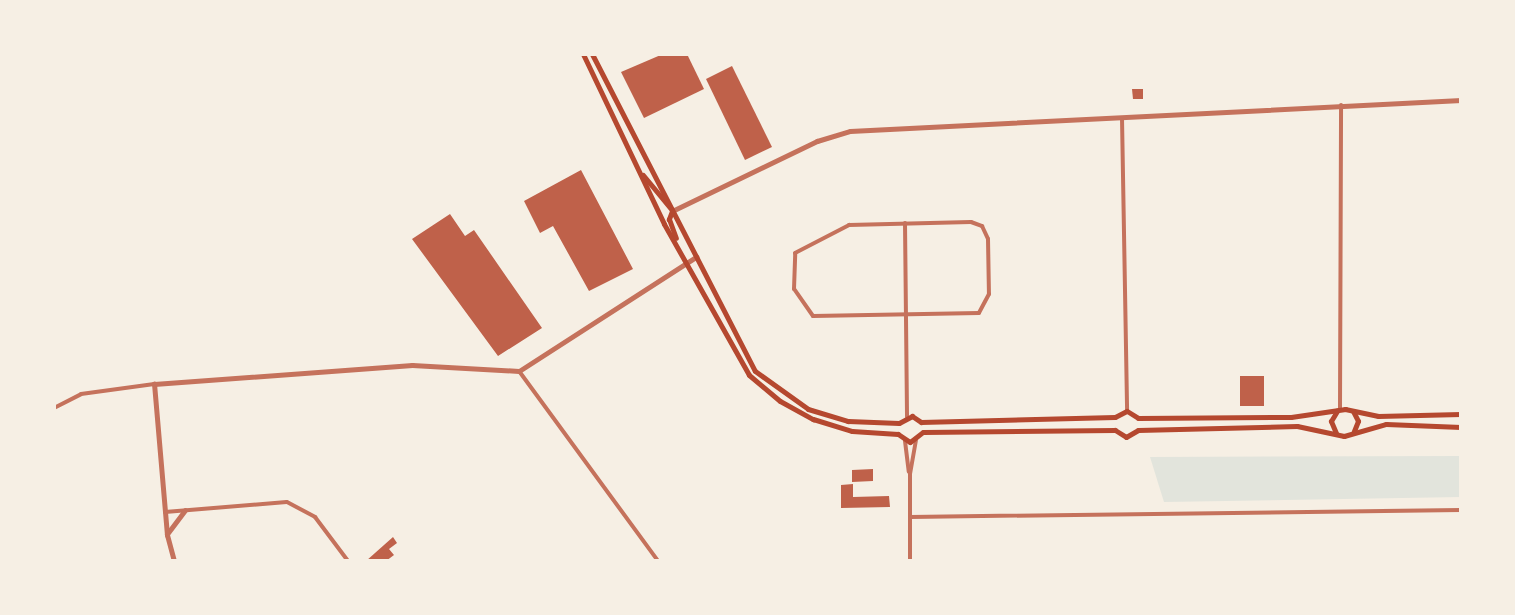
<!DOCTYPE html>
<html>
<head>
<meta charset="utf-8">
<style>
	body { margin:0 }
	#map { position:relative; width:1515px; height:615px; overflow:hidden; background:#f6efe4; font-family:Barlow,sans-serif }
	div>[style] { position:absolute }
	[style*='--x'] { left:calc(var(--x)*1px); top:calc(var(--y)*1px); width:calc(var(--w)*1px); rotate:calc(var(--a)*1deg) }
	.green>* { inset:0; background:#e2e4dc }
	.building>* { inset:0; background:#bf614a }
	.minor>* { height:4px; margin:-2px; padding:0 2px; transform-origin:2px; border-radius:2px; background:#c5725c }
	.tertiary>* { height:5px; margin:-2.5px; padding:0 2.5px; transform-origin:2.5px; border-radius:2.5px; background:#c5725c }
	.secondary>* { height:5px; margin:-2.5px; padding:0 2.5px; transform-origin:2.5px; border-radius:2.5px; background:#b5482f }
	span { translate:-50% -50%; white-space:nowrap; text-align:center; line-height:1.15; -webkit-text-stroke:7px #f6efe4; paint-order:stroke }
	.frame { position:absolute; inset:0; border:56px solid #f6efe4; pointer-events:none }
</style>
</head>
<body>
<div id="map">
	<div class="green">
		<i style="clip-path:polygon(1461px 456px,1461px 497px,1164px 502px,1150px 457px)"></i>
	</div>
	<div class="building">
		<i style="clip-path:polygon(663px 54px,687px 54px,704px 89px,644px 118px,621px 72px)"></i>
		<i style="clip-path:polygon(732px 66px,772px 147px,745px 160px,706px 79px)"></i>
		<i style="clip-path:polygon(1132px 89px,1143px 89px,1143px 99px,1133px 99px)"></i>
		<i style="clip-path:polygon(581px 170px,633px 269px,589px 291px,553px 226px,540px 233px,524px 201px)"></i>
		<i style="clip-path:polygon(450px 214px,465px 236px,474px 230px,542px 328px,498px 356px,412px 239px)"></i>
		<i style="clip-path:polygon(1240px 376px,1264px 376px,1264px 406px,1240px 406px)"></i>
		<i style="clip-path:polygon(873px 469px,873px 481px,852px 482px,852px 470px)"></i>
		<i style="clip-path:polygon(853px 484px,853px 497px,889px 496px,890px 507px,841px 508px,841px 485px)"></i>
		<i style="clip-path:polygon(393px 537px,397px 543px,389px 549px,394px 555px,386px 561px,366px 561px)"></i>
	</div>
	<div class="minor">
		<i style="--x:1122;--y:118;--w:293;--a:89"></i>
		<i style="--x:971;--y:222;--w:12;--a:20"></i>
		<i style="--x:982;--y:226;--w:14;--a:65"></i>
		<i style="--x:988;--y:239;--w:55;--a:89"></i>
		<i style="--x:989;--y:294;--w:21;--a:118"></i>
		<i style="--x:979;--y:313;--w:166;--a:179"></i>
		<i style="--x:813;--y:316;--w:33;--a:-125"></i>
		<i style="--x:794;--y:289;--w:36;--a:-88"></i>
		<i style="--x:795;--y:253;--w:61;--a:-27.4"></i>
		<i style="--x:849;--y:225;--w:122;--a:-1.4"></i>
		<i style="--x:905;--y:223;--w:194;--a:89.4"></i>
		<i style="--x:519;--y:371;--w:235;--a:53.8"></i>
		<i style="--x:54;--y:408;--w:30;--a:-27"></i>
		<i style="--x:81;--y:394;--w:74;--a:-7.8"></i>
		<i style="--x:1340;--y:409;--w:304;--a:-89.8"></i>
		<i style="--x:905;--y:441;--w:31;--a:83"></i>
		<i style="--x:165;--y:512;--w:122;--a:-4.7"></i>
		<i style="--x:287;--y:502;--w:32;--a:28"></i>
		<i style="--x:315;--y:517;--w:55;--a:53.1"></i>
		<i style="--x:910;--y:517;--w:551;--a:-0.73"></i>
		<i style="--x:910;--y:561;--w:87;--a:-90"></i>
		<i style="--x:910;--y:474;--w:34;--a:-80"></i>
	</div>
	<div class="tertiary">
		<i style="--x:672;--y:211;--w:161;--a:-25.8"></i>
		<i style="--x:817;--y:141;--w:34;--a:-17"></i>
		<i style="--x:850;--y:131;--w:612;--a:-2.9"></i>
		<i style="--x:167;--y:534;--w:30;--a:-53"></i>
		<i style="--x:174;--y:561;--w:27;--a:-105"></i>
		<i style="--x:167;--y:535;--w:152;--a:-94.9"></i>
		<i style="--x:154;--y:384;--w:259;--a:-4.2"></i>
		<i style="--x:412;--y:365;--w:107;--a:3.2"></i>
		<i style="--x:519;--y:371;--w:211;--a:-32.8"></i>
	</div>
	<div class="secondary">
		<i style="--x:583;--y:54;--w:188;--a:64.5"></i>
		<i style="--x:664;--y:224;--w:173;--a:60.6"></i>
		<i style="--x:749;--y:375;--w:40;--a:40"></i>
		<i style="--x:780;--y:401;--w:38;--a:29"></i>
		<i style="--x:813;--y:419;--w:41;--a:17.1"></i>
		<i style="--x:852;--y:431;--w:46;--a:3.7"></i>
		<i style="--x:592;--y:54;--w:356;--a:62.8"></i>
		<i style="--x:755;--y:371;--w:65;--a:35.6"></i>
		<i style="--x:808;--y:409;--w:42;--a:16.7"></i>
		<i style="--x:848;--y:421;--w:51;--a:2.2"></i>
		<i style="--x:643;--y:175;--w:45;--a:50.4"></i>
		<i style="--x:672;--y:211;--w:9;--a:111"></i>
		<i style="--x:669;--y:219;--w:20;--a:70"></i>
		<i style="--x:1353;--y:411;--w:11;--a:63"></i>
		<i style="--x:1358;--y:421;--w:11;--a:112"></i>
		<i style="--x:1115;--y:417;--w:13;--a:-27"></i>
		<i style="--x:1127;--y:411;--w:13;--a:32"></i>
		<i style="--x:1138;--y:418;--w:153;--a:-0.4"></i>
		<i style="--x:1291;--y:417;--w:55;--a:-8.4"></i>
		<i style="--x:1345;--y:409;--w:34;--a:12"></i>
		<i style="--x:1378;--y:416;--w:83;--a:-1.4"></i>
		<i style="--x:899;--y:423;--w:15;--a:-28"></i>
		<i style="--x:912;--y:416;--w:11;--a:34"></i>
		<i style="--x:921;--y:422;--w:194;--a:-1.5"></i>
		<i style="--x:1115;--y:430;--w:13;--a:32"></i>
		<i style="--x:1126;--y:437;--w:14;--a:-30"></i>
		<i style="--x:1138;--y:430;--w:159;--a:-1.4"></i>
		<i style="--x:1297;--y:426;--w:48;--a:12"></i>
		<i style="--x:1344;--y:436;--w:44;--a:-15.9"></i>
		<i style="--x:1386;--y:424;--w:75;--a:2.3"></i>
		<i style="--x:923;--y:432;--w:192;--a:-0.6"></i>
		<i style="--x:1336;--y:433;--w:13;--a:-113"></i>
		<i style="--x:1331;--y:421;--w:12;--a:-59"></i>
		<i style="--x:898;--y:434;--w:14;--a:34"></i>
		<i style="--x:910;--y:442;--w:16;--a:-38"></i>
	</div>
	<div class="frame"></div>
</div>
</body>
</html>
